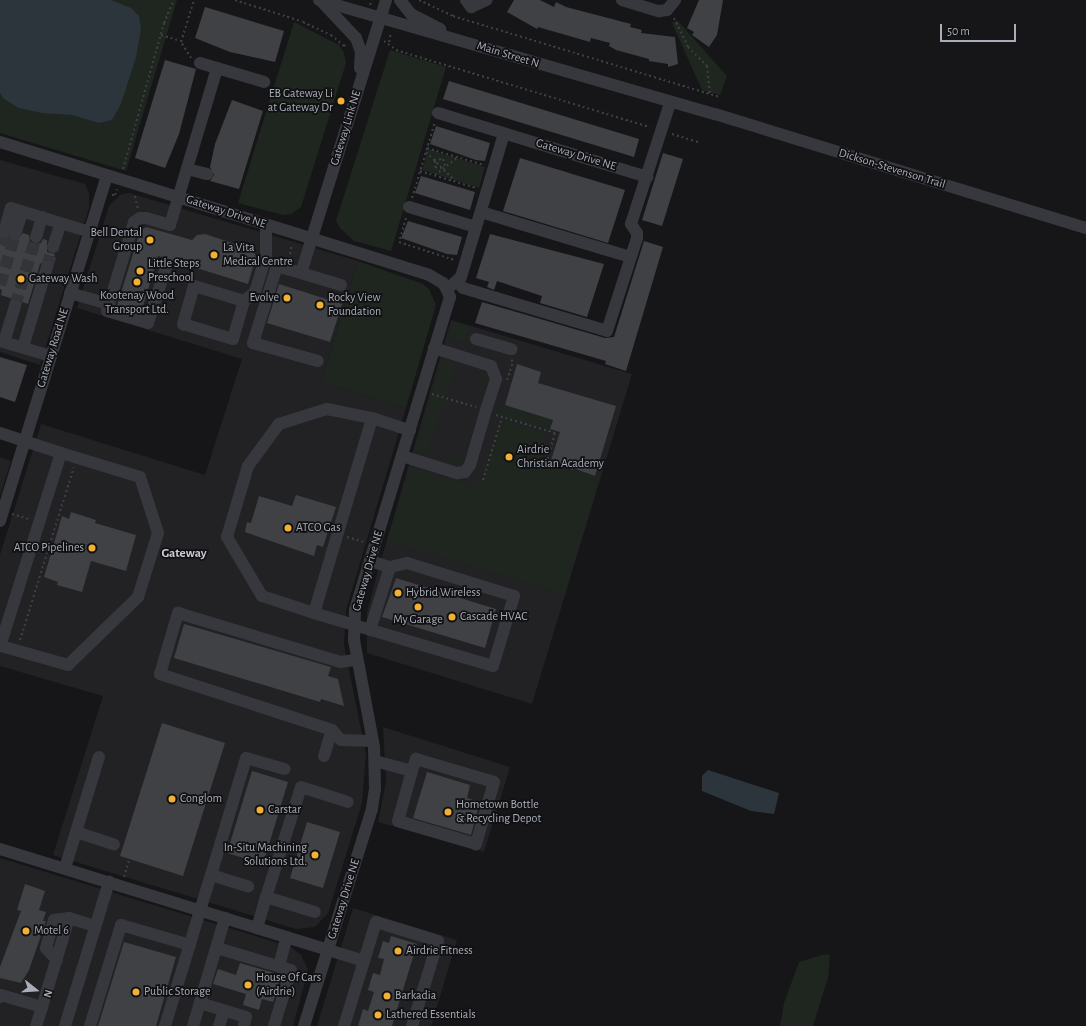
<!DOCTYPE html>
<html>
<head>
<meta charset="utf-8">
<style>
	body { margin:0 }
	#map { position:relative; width:1086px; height:1026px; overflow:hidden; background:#161618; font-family:"Alegreya Sans",sans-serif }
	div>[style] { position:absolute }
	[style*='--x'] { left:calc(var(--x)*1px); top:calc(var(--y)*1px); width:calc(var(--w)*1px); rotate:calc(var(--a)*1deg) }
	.built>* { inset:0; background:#222225 }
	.green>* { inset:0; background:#1e261f }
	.water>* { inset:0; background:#2c353c }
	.building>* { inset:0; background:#404145 }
	.minor-tunnel>* { height:12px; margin-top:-6px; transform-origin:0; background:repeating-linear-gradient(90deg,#333438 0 12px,transparent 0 18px) }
	.path>* { height:2px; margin-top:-1px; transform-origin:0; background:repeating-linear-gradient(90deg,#3d3f44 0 2px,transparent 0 5px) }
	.minor>* { height:12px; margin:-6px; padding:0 6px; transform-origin:6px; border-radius:6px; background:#37383d }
	.dots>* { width:11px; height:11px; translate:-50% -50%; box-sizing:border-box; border:2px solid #111113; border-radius:50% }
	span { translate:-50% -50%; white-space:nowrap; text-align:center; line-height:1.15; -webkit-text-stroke:3.5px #111113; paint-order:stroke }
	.street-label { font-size:12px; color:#a8adb8 }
	.poi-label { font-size:12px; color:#a8adb8 }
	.right { translate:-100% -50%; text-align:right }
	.left { translate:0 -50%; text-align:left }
	.neighbourhood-label { font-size:13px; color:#c9ccd4; font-weight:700 }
	.north { position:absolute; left:16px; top:970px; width:40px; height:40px; -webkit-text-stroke:3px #111113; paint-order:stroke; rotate:107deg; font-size:11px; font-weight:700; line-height:16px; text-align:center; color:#a8adb8 }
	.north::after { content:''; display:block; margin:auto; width:14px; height:18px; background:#a8adb8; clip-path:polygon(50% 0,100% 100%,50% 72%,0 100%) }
	.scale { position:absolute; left:940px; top:24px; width:76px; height:18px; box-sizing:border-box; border:2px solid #a8adb8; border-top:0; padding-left:5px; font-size:12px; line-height:14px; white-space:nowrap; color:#a8adb8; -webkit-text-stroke:3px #111113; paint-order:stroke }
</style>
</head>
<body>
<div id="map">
	<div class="built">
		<i style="clip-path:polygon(0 160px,85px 184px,89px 193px,89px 208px,40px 365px,0 352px)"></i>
		<i style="clip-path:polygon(129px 193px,358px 261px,321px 382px,406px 408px,346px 610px,344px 645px,366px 754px,362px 803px,328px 913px,315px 927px,296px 929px,53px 855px,103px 696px,0 666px,0 555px,41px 424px,205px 475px,242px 359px,77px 308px,109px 206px,120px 195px)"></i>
		<i style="clip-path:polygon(451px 320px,632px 374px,532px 704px,367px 653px,367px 612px,376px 578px)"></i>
		<i style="clip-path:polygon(0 457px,11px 461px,0 496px)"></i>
		<i style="clip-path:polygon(383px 727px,510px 767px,484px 852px,378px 822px,386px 782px)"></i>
		<i style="clip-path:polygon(0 858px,291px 947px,301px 955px,308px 970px,293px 1026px,0 1026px)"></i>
		<i style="clip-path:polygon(353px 908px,457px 940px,431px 1026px,317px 1026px)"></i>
	</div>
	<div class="green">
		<i style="clip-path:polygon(0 0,177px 0,126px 171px,0 133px)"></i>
		<i style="clip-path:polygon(677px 20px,727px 76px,720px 95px,702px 90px,672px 23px)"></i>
		<i style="clip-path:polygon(294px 22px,339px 45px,344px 53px,346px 63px,301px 207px,291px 214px,283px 215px,238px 203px)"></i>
		<i style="clip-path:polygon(390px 50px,446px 67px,391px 251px,354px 241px,340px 228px,336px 221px)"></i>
		<i style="clip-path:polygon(428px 149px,485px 167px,479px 188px,422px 170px)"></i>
		<i style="clip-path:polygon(358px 261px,423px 284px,429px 289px,436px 305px,406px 408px,321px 382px)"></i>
		<i style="clip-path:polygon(454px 322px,470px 326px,465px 343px,449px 337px)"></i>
		<i style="clip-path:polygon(446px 359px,464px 366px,455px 366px,446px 397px,432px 393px,442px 360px)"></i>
		<i style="clip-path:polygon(478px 369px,487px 374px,489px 383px,481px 382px,483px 374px,477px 372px)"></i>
		<i style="clip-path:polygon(432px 395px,453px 402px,451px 406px,443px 405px,428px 452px,436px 455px,435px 458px,415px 450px)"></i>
		<i style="clip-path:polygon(500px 404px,553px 420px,550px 431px,498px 415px)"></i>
		<i style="clip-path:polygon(502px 419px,547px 433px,538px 461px,599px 478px,565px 594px,387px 540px,409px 469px,412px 468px,471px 486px,473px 480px,483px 483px)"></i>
		<i style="clip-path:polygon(460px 453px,466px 456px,462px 462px,449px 463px,450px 459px,457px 461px)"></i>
		<i style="clip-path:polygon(825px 954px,830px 955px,828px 978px,813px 1026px,780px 1026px,784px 1003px,799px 962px)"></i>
	</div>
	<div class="water">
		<i style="clip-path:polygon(0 0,111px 0,131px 8px,139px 16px,141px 29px,136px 57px,121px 104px,112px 120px,99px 123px,72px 115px,42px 113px,19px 108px,4px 99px,0 93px)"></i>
		<i style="clip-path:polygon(708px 770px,779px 793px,774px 814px,751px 811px,702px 791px,702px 776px)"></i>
	</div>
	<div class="building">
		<i style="clip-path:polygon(514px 0,540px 0,554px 7px,556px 2px,566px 7px,631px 24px,630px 27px,642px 30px,641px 33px,675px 37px,678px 64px,668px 67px,668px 64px,649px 61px,649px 59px,616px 50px,609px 46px,610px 43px,591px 38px,590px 42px,538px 27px,537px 29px,507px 12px)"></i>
		<i style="clip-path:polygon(699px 0,723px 0,717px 35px,709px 47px,692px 35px,694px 32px,687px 28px)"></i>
		<i style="clip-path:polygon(205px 7px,284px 31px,275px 62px,230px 52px,195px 38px)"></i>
		<i style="clip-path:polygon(165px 60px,196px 69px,179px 134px,165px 168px,135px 158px)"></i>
		<i style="clip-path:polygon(449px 81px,639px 139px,634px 157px,443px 99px)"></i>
		<i style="clip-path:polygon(232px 100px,263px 111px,239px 189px,210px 181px,214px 175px,210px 167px,215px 144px)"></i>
		<i style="clip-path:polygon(436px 126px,490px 143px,485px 161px,476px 160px,430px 144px)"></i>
		<i style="clip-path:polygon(663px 153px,683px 159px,662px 226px,642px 220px)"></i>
		<i style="clip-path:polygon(520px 158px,625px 190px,608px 243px,503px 211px)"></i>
		<i style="clip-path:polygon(421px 176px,475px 192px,470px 210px,415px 193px)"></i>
		<i style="clip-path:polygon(408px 221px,462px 237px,457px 255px,447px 254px,401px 238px)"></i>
		<i style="clip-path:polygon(146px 227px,192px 240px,197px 235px,205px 234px,253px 250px,256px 257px,248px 284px,158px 256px,141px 313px,117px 306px,140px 231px)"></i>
		<i style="clip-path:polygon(23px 233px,29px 235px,30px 242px,34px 244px,41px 243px,43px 239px,47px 240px,47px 252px,55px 254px,52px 262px,46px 260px,40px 264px,28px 304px,1px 295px,2px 290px,0 289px,0 238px,8px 238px,16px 242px)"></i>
		<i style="clip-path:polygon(490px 234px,604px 264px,587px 317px,540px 303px,542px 296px,497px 281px,494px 290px,487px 287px,489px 282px,476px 278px)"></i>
		<i style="clip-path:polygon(644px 241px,663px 247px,626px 371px,605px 364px,606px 361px,475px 323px,482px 302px,605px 338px,614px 337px)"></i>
		<i style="clip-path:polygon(279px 284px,342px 304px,330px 342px,267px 323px)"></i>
		<i style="clip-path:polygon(0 357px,27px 365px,15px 402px,0 397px)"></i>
		<i style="clip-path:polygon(517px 364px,541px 372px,538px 383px,616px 406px,595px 476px,551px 460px,560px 432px,550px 429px,553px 420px,505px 405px)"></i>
		<i style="clip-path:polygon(296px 495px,336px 507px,323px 547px,317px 545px,314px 556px,245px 532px,247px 522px,251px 523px,259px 496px,292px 506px)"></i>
		<i style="clip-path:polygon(71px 512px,96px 520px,95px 523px,136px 535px,126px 571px,91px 561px,82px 592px,57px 585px,58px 582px,44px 577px,62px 516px,69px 519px)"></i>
		<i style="clip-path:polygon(396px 578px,496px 609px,485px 648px,382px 617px)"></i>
		<i style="clip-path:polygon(184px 624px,331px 667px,328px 676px,338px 679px,344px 706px,321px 699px,320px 702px,174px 658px)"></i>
		<i style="clip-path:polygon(162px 723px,225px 743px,183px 876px,120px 856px)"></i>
		<i style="clip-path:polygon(252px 771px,288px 782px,263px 864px,227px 853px)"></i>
		<i style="clip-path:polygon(427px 772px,470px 785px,467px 798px,480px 802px,471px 835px,413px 818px)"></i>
		<i style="clip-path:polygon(307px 822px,340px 832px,323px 888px,290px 878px)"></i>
		<i style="clip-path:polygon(25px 884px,45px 891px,39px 910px,46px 912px,43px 921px,46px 921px,29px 970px,21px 983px,0 978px,0 967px,21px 911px,17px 910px)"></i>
		<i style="clip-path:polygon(391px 936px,417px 944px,392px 1026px,358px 1026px,363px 1009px,368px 1011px,374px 992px,368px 990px,373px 973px,380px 975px,384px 959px,378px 958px,383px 941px,389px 943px)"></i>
		<i style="clip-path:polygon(124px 942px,176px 957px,156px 1026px,98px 1026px)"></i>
		<i style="clip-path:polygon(240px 963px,281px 975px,273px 1002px,262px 999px,259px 1010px,243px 1005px,246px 994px,213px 984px,218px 969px,236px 975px)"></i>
	</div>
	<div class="minor-tunnel">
		<i style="--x:0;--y:245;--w:14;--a:-73"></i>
		<i style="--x:47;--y:267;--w:21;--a:-73"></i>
		<i style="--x:0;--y:285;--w:52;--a:-73.3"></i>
		<i style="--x:15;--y:306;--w:72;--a:-73.1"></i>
	</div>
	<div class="path">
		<i style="--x:235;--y:0;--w:71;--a:17.9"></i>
		<i style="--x:303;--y:22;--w:31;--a:25"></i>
		<i style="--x:331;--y:35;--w:17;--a:40"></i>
		<i style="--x:344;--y:46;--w:4;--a:-34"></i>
		<i style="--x:419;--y:0;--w:38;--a:25"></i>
		<i style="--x:453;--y:16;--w:278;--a:16.9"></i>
		<i style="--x:370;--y:5;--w:5;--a:-68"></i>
		<i style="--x:674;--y:18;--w:32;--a:64"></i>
		<i style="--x:688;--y:47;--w:27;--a:45"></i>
		<i style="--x:707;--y:66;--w:28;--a:84"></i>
		<i style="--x:161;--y:35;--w:21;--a:17"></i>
		<i style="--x:384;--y:41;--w:15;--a:37"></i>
		<i style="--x:396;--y:50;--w:265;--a:16.9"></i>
		<i style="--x:389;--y:42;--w:10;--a:-79"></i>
		<i style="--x:191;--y:58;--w:19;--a:-122"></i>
		<i style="--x:181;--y:42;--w:44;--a:-72.8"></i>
		<i style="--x:672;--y:134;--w:28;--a:17"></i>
		<i style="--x:427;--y:148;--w:59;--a:16.6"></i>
		<i style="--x:426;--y:152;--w:41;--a:45"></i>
		<i style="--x:434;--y:160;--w:9;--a:-6"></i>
		<i style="--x:443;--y:159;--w:7;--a:74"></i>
		<i style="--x:435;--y:161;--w:6;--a:90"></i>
		<i style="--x:435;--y:167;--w:7;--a:8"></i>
		<i style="--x:123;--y:169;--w:152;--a:-74.3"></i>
		<i style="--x:164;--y:23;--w:25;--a:-67"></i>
		<i style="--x:420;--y:171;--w:59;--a:16.9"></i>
		<i style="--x:435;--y:175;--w:29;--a:-38"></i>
		<i style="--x:112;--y:195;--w:3;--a:0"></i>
		<i style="--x:115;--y:195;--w:6;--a:-72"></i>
		<i style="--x:135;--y:196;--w:13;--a:77"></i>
		<i style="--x:412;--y:198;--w:79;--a:-73.2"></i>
		<i style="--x:406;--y:218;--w:25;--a:106"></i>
		<i style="--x:399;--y:242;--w:58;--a:18.1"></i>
		<i style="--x:289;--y:259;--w:15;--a:-79"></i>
		<i style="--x:507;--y:380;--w:20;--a:-72"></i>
		<i style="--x:513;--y:361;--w:4;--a:-166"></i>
		<i style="--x:432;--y:394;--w:46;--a:16.5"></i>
		<i style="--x:496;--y:415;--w:62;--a:17"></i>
		<i style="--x:555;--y:433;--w:29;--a:106"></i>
		<i style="--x:547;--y:461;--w:28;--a:17"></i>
		<i style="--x:483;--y:480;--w:66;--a:-73.2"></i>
		<i style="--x:12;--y:514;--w:18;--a:16"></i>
		<i style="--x:347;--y:537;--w:18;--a:16"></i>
		<i style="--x:20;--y:640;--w:181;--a:-72.7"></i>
		<i style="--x:124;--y:877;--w:19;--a:-74"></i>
	</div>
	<div class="minor">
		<i style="--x:319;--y:0;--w:412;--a:16.1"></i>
		<i style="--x:715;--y:114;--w:388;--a:17.1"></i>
		<i style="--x:400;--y:0;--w:18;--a:52"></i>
		<i style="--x:411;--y:14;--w:33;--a:27"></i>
		<i style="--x:466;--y:0;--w:9;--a:54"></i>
		<i style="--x:471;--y:7;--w:17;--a:-24"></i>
		<i style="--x:622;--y:0;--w:39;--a:17"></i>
		<i style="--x:659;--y:11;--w:8;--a:-7"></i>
		<i style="--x:667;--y:10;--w:13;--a:-51"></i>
		<i style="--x:321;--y:1;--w:51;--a:46.6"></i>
		<i style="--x:356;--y:38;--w:15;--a:70"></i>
		<i style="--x:361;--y:52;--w:16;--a:94"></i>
		<i style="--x:200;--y:63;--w:67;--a:16.5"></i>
		<i style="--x:438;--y:113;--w:219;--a:17"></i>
		<i style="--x:0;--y:142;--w:449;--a:17.2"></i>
		<i style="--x:429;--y:275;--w:16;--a:30"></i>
		<i style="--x:443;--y:283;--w:8;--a:60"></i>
		<i style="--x:447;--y:290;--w:8;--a:67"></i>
		<i style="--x:450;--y:297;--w:327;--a:106.9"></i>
		<i style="--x:355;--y:610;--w:30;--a:92"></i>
		<i style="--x:354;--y:640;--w:109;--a:79.4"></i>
		<i style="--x:374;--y:747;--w:42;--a:88.6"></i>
		<i style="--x:375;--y:789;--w:20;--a:99"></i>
		<i style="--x:372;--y:809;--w:227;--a:107.4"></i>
		<i style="--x:187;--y:169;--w:21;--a:14"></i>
		<i style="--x:409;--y:207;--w:70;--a:16.6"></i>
		<i style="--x:481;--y:212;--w:156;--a:16.8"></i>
		<i style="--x:4;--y:232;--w:25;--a:-74"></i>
		<i style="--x:11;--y:208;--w:83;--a:16.9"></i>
		<i style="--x:15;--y:235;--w:24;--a:-73"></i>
		<i style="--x:36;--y:237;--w:21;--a:-73"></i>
		<i style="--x:53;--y:247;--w:25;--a:-72"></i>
		<i style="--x:301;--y:273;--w:25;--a:-164"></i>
		<i style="--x:277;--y:266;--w:81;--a:107.3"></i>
		<i style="--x:253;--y:343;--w:67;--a:15.5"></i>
		<i style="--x:457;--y:281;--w:9;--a:49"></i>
		<i style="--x:463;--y:288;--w:150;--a:16.6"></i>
		<i style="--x:607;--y:331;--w:98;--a:-72.1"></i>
		<i style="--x:637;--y:238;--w:5;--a:-90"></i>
		<i style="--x:637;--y:233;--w:11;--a:-124"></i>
		<i style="--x:631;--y:224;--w:127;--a:-72.1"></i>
		<i style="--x:341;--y:285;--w:42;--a:-163.3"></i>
		<i style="--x:301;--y:273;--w:286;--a:-72.7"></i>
		<i style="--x:452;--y:285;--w:12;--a:-42"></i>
		<i style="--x:461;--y:277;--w:149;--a:-73.3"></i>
		<i style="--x:70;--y:293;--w:41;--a:15.8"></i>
		<i style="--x:109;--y:304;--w:86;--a:-73"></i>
		<i style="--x:134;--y:222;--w:7;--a:-34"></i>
		<i style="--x:140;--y:218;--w:6;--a:0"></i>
		<i style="--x:146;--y:218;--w:25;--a:16"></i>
		<i style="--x:170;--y:225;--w:164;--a:-73.3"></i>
		<i style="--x:244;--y:301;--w:52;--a:-163.3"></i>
		<i style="--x:194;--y:286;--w:40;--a:106"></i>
		<i style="--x:183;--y:324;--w:52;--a:16.7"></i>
		<i style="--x:233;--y:339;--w:40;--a:-74"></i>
		<i style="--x:244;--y:301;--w:14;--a:-39"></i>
		<i style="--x:255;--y:292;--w:37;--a:-73"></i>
		<i style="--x:266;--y:257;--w:32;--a:-90"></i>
		<i style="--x:109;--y:304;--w:7;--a:106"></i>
		<i style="--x:107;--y:311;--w:43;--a:16.3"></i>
		<i style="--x:148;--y:323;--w:59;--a:-72.2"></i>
		<i style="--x:476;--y:339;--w:37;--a:16"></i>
		<i style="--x:0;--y:341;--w:53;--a:16.4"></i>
		<i style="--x:4;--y:342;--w:38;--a:-73"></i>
		<i style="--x:23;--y:347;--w:84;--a:-73.3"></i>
		<i style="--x:0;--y:433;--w:64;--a:18.2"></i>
		<i style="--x:61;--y:453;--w:202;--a:107.5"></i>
		<i style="--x:402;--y:456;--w:58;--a:17.2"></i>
		<i style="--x:457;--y:473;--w:8;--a:-7"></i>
		<i style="--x:465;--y:472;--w:9;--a:-54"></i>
		<i style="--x:470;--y:465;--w:57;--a:-73.8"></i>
		<i style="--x:486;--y:410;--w:33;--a:-72"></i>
		<i style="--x:496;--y:379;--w:14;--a:-111"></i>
		<i style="--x:491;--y:366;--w:60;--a:-162.5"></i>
		<i style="--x:0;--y:521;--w:362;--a:-72.8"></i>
		<i style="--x:370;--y:561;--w:21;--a:17"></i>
		<i style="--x:390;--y:567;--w:17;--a:-13"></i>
		<i style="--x:407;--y:563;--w:112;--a:17.1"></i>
		<i style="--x:514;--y:596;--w:73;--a:106.7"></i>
		<i style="--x:493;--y:666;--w:187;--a:-163.5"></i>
		<i style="--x:314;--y:613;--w:203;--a:-73.4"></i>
		<i style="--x:372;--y:418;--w:40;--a:18"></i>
		<i style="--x:314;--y:613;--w:55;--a:-161.9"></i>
		<i style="--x:262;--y:596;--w:69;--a:-120.7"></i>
		<i style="--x:227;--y:537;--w:74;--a:-73.5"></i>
		<i style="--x:248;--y:466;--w:52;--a:-53.6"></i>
		<i style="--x:279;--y:424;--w:50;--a:-17.4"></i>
		<i style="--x:327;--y:409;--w:46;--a:11.3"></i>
		<i style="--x:370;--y:630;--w:66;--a:-72.4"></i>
		<i style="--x:1;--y:646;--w:70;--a:15.8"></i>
		<i style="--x:68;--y:665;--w:98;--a:-44.2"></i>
		<i style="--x:138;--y:597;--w:67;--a:-72.6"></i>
		<i style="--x:158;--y:533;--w:59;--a:-107.8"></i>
		<i style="--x:140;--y:477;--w:83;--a:-163.1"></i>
		<i style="--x:332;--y:730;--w:13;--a:48"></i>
		<i style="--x:341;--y:740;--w:32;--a:2"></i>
		<i style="--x:324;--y:756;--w:27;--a:-73"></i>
		<i style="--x:332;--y:730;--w:181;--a:-162"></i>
		<i style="--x:160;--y:674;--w:64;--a:-73.6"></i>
		<i style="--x:178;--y:613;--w:169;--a:16.8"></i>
		<i style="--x:340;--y:662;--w:16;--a:-7"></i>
		<i style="--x:375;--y:761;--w:38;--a:15"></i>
		<i style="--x:412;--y:771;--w:13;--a:-72"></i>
		<i style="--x:416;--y:759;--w:81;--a:16.4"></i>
		<i style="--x:494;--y:782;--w:65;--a:106.2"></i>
		<i style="--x:476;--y:844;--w:81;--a:-163.6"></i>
		<i style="--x:398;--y:821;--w:52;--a:-74.4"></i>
		<i style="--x:76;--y:832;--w:40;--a:18"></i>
		<i style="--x:0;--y:849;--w:381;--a:17.1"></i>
		<i style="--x:364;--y:961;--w:68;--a:107.1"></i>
		<i style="--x:65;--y:868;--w:116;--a:-73"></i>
		<i style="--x:211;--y:875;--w:122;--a:-73.3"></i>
		<i style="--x:246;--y:758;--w:40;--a:16"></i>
		<i style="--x:266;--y:897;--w:115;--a:-72.3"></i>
		<i style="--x:301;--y:787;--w:49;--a:17.7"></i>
		<i style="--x:257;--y:928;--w:32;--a:-74"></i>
		<i style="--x:266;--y:897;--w:51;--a:17"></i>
		<i style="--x:217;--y:948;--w:77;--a:16.6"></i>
		<i style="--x:291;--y:970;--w:59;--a:106.9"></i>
		<i style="--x:57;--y:960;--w:16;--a:-133"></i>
		<i style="--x:46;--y:948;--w:29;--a:-74"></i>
		<i style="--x:54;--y:920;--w:15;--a:-8"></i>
		<i style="--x:364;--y:961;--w:41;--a:-72.9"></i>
		<i style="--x:376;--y:922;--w:65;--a:17"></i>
		<i style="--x:438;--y:941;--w:89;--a:107"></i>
		<i style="--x:279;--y:966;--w:30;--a:-75"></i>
		<i style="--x:0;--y:997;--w:2;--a:-63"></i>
		<i style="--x:1;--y:995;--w:43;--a:16.3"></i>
		<i style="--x:42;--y:1007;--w:93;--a:-73.1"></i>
		<i style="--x:69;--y:918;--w:27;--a:17"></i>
		<i style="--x:200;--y:1003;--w:48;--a:16.9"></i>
		<i style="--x:246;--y:1017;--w:9;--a:103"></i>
		<i style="--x:36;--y:1026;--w:20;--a:-72"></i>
		<i style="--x:65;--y:1026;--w:151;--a:-73"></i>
		<i style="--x:90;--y:1026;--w:106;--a:-72.9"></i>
		<i style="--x:121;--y:925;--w:72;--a:16.2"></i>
		<i style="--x:165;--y:1026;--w:158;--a:-73.1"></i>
		<i style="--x:211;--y:875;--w:39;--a:17"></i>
		<i style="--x:193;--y:1026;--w:113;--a:-73.5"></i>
		<i style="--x:219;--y:1026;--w:16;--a:-72"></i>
	</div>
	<div class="dots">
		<i style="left:341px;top:101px;background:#f2b134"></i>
		<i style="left:150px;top:240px;background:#f2b134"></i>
		<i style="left:214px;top:255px;background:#f2b134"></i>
		<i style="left:140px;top:271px;background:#f2b134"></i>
		<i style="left:21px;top:279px;background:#f2b134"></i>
		<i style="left:137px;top:282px;background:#f2b134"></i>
		<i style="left:287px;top:298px;background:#f2b134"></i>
		<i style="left:320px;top:305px;background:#f2b134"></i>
		<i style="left:509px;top:457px;background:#f2b134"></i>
		<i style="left:288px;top:528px;background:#f2b134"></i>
		<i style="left:92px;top:548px;background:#f2b134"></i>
		<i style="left:398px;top:593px;background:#f2b134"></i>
		<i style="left:418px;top:607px;background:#f2b134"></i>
		<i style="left:452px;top:617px;background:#f2b134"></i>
		<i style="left:172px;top:799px;background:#f2b134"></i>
		<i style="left:260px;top:810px;background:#f2b134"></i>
		<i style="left:448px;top:812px;background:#f2b134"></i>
		<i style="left:315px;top:855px;background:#f2b134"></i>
		<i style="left:26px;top:931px;background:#f2b134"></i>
		<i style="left:398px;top:951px;background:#f2b134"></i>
		<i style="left:248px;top:985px;background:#f2b134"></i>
		<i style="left:136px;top:992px;background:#f2b134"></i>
		<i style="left:387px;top:996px;background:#f2b134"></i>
		<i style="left:378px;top:1015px;background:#f2b134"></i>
	</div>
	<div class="street-label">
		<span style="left:508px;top:55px;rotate:17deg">Main Street N</span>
		<span style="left:346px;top:128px;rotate:-73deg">Gateway Link NE</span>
		<span style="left:576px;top:155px;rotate:17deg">Gateway Drive NE</span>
		<span style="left:892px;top:169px;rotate:17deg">Dickson-Stevenson Trail</span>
		<span style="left:226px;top:212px;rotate:18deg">Gateway Drive NE</span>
		<span style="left:53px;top:348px;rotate:-73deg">Gateway Road NE</span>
		<span style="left:368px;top:571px;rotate:-74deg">Gateway Drive NE</span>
		<span style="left:344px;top:899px;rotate:-73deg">Gateway Drive NE</span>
	</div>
	<div class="poi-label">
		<span class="right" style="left:333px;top:101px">EB Gateway Li<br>at Gateway Dr</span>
		<span class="right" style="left:142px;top:240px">Bell Dental<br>Group</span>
		<span class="left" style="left:223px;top:255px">La Vita<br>Medical Centre</span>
		<span class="left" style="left:148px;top:271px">Little Steps<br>Preschool</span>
		<span class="left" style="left:29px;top:279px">Gateway Wash</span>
		<span style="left:137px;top:303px">Kootenay Wood<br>Transport Ltd.</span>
		<span class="right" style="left:279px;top:298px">Evolve</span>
		<span class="left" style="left:328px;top:305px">Rocky View<br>Foundation</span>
		<span class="left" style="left:517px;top:457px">Airdrie<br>Christian Academy</span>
		<span class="left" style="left:296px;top:528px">ATCO Gas</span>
		<span class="right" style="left:84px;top:548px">ATCO Pipelines</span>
		<span class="left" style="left:406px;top:593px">Hybrid Wireless</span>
		<span class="left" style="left:460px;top:617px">Cascade HVAC</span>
		<span style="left:418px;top:620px">My Garage</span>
		<span class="left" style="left:180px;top:799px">Conglom</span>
		<span class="left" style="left:456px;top:812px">Hometown Bottle<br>&amp; Recycling Depot</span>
		<span class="left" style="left:268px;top:810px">Carstar</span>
		<span class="right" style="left:307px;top:855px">In-Situ Machining<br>Solutions Ltd.</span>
		<span class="left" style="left:34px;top:931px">Motel 6</span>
		<span class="left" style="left:406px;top:951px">Airdrie Fitness</span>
		<span class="left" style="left:256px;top:985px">House Of Cars<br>(Airdrie)</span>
		<span class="left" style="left:144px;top:992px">Public Storage</span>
		<span class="left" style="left:395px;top:996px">Barkadia</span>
		<span class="left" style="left:386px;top:1015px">Lathered Essentials</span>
	</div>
	<div class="neighbourhood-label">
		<span style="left:184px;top:554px">Gateway</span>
	</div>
	<div class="north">N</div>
	<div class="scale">50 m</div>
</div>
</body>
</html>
